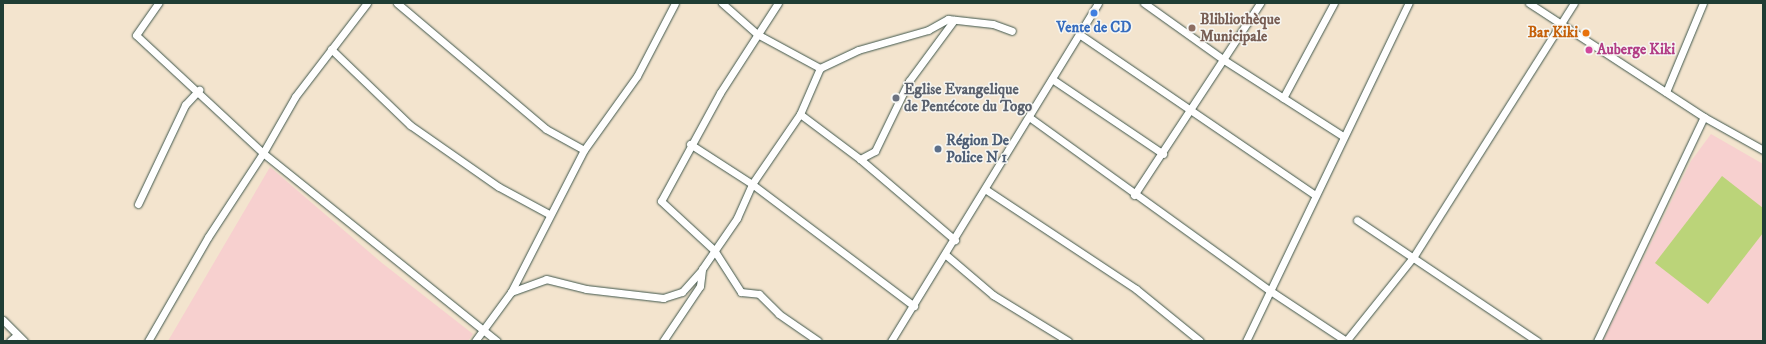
<!DOCTYPE html>
<html>
<head>
<meta charset="utf-8">
<style>
	body { margin:0 }
	#map { position:relative; width:1766px; height:344px; overflow:hidden; background:#f3e4ce; font-family:"IM FELL DW Pica",serif }
	div>[style] { position:absolute }
	[style*='--x'] { left:calc(var(--x)*1px); top:calc(var(--y)*1px); width:calc(var(--w)*1px); rotate:calc(var(--a)*1deg) }
	.built>* { inset:0; background:#f7d0cf }
	.green>* { inset:0; background:#bbd479 }
	.roads { filter:drop-shadow(0 0 1px #3f564b) drop-shadow(0 0 1px #3f564b) }
	.minor>* { height:7px; margin:-3.5px; padding:0 3.5px; transform-origin:3.5px; border-radius:3.5px; background:#fff }
	.dots>* { width:11px; height:11px; translate:-50% -50%; box-sizing:border-box; border:2px solid #f6f6f2; border-radius:50% }
	span { translate:-50% -50%; white-space:nowrap; text-align:center; line-height:1.15; -webkit-text-stroke:3px #f6f6f2; paint-order:stroke }
	.education-label { font-size:15px; color:#785e54; font-weight:700 }
	.left { translate:0 -50%; text-align:left }
	.shop-label { font-size:15px; color:#366cbe; font-weight:700 }
	.food-label { font-size:15px; color:#c56008; font-weight:700 }
	.right { translate:-100% -50%; text-align:right }
	.hotel-label { font-size:15px; color:#b23c85; font-weight:700 }
	.worship-label { font-size:15px; color:#5b616d; font-weight:700 }
	.service-label { font-size:15px; color:#4e5e75; font-weight:700 }
	.frame { position:absolute; inset:0; border:4px solid #1f3d34; pointer-events:none }
</style>
</head>
<body>
<div id="map">
	<div class="built">
		<i style="clip-path:polygon(1711px 134px,1763px 164px,1763px 341px,1603px 341px,1691px 161px)"></i>
		<i style="clip-path:polygon(270px 167px,382px 263px,473px 334px,468px 341px,168px 341px)"></i>
	</div>
	<div class="green">
		<i style="clip-path:polygon(1722px 176px,1763px 208px,1763px 233px,1708px 304px,1655px 263px)"></i>
	</div>
	<div class="roads">
		<div class="minor">
			<i style="--x:367;--y:3;--w:118;--a:127.5"></i>
			<i style="--x:295;--y:97;--w:64;--a:119.7"></i>
			<i style="--x:263;--y:153;--w:300;--a:38.8"></i>
			<i style="--x:397;--y:3;--w:195;--a:40.2"></i>
			<i style="--x:546;--y:129;--w:43;--a:28.9"></i>
			<i style="--x:722;--y:3;--w:47;--a:41.5"></i>
			<i style="--x:757;--y:34;--w:72;--a:28.4"></i>
			<i style="--x:778;--y:3;--w:107;--a:122.8"></i>
			<i style="--x:720;--y:93;--w:123;--a:118.6"></i>
			<i style="--x:661;--y:201;--w:72;--a:42.8"></i>
			<i style="--x:714;--y:250;--w:50;--a:57.3"></i>
			<i style="--x:741;--y:292;--w:18;--a:6"></i>
			<i style="--x:759;--y:294;--w:28;--a:45"></i>
			<i style="--x:779;--y:314;--w:47;--a:34.7"></i>
			<i style="--x:1144;--y:3;--w:98;--a:35.5"></i>
			<i style="--x:1224;--y:60;--w:141;--a:32.6"></i>
			<i style="--x:1529;--y:3;--w:209;--a:33.1"></i>
			<i style="--x:1704;--y:117;--w:68;--a:29.2"></i>
			<i style="--x:1079;--y:34;--w:286;--a:34.3"></i>
			<i style="--x:331;--y:49;--w:110;--a:43.9"></i>
			<i style="--x:410;--y:125;--w:108;--a:34.9"></i>
			<i style="--x:499;--y:187;--w:57;--a:28.4"></i>
			<i style="--x:1052;--y:79;--w:134;--a:34"></i>
			<i style="--x:1666;--y:92;--w:96;--a:-67.4"></i>
			<i style="--x:1283;--y:98;--w:108;--a:-61.8"></i>
			<i style="--x:800;--y:114;--w:75;--a:36.9"></i>
			<i style="--x:860;--y:159;--w:125;--a:40.5"></i>
			<i style="--x:1029;--y:117;--w:296;--a:35.8"></i>
			<i style="--x:1269;--y:290;--w:92;--a:33.5"></i>
			<i style="--x:690;--y:144;--w:74;--a:32.8"></i>
			<i style="--x:752;--y:184;--w:203;--a:37"></i>
			<i style="--x:860;--y:159;--w:17;--a:-28"></i>
			<i style="--x:875;--y:151;--w:78;--a:-64.1"></i>
			<i style="--x:909;--y:81;--w:76;--a:-53.6"></i>
			<i style="--x:985;--y:189;--w:181;--a:33.5"></i>
			<i style="--x:1136;--y:289;--w:82;--a:39.1"></i>
			<i style="--x:1134;--y:195;--w:230;--a:-56.7"></i>
			<i style="--x:138;--y:204;--w:110;--a:-64.6"></i>
			<i style="--x:185;--y:105;--w:21;--a:-47"></i>
			<i style="--x:1357;--y:220;--w:217;--a:33.9"></i>
			<i style="--x:946;--y:255;--w:62;--a:40.4"></i>
			<i style="--x:993;--y:295;--w:88;--a:31.5"></i>
			<i style="--x:511;--y:292;--w:160;--a:-62.8"></i>
			<i style="--x:584;--y:150;--w:91;--a:-54.4"></i>
			<i style="--x:637;--y:76;--w:82;--a:-62.5"></i>
			<i style="--x:3;--y:320;--w:30;--a:45"></i>
			<i style="--x:10;--y:341;--w:9;--a:-41"></i>
			<i style="--x:148;--y:341;--w:120;--a:-60"></i>
			<i style="--x:208;--y:237;--w:100;--a:-56.8"></i>
			<i style="--x:263;--y:153;--w:173;--a:-137.1"></i>
			<i style="--x:136;--y:35;--w:39;--a:-55"></i>
			<i style="--x:475;--y:341;--w:61;--a:-53.7"></i>
			<i style="--x:511;--y:292;--w:37;--a:-20"></i>
			<i style="--x:546;--y:279;--w:41;--a:14"></i>
			<i style="--x:586;--y:289;--w:78;--a:6.7"></i>
			<i style="--x:663;--y:298;--w:20;--a:-18"></i>
			<i style="--x:682;--y:292;--w:28;--a:-48"></i>
			<i style="--x:663;--y:341;--w:66;--a:-56.1"></i>
			<i style="--x:700;--y:286;--w:17;--a:-83"></i>
			<i style="--x:702;--y:269;--w:62;--a:-55.5"></i>
			<i style="--x:737;--y:218;--w:37;--a:-66"></i>
			<i style="--x:752;--y:184;--w:85;--a:-55.6"></i>
			<i style="--x:800;--y:114;--w:50;--a:-66.5"></i>
			<i style="--x:820;--y:68;--w:42;--a:-25.3"></i>
			<i style="--x:858;--y:50;--w:73;--a:-15.9"></i>
			<i style="--x:928;--y:30;--w:23;--a:-29"></i>
			<i style="--x:948;--y:19;--w:45;--a:6.3"></i>
			<i style="--x:993;--y:24;--w:20;--a:20"></i>
			<i style="--x:891;--y:341;--w:396;--a:-58.5"></i>
			<i style="--x:1246;--y:341;--w:375;--a:-64.3"></i>
			<i style="--x:1346;--y:341;--w:109;--a:-51.3"></i>
			<i style="--x:1414;--y:256;--w:299;--a:-57.7"></i>
			<i style="--x:1597;--y:341;--w:248;--a:-64.5"></i>
		</div>
	</div>
	<div class="dots">
		<i style="left:1094px;top:13px;background:#3f7fe0"></i>
		<i style="left:1192px;top:28px;background:#8d6e63"></i>
		<i style="left:1586px;top:33px;background:#e8710a"></i>
		<i style="left:1589px;top:50px;background:#d1479c"></i>
		<i style="left:896px;top:98px;background:#6b7280"></i>
		<i style="left:938px;top:149px;background:#5c6f8a"></i>
	</div>
	<div class="education-label">
		<span class="left" style="left:1200px;top:28px">Blibliothèque<br>Municipale</span>
	</div>
	<div class="shop-label">
		<span style="left:1094px;top:28px">Vente de CD</span>
	</div>
	<div class="food-label">
		<span class="right" style="left:1578px;top:33px">Bar Kiki</span>
	</div>
	<div class="hotel-label">
		<span class="left" style="left:1597px;top:50px">Auberge Kiki</span>
	</div>
	<div class="worship-label">
		<span class="left" style="left:904px;top:98px">Eglise Evangelique<br>de Pentécote du Togo</span>
	</div>
	<div class="service-label">
		<span class="left" style="left:946px;top:149px">Région De<br>Police N 1</span>
	</div>
	<div class="frame"></div>
</div>
</body>
</html>
